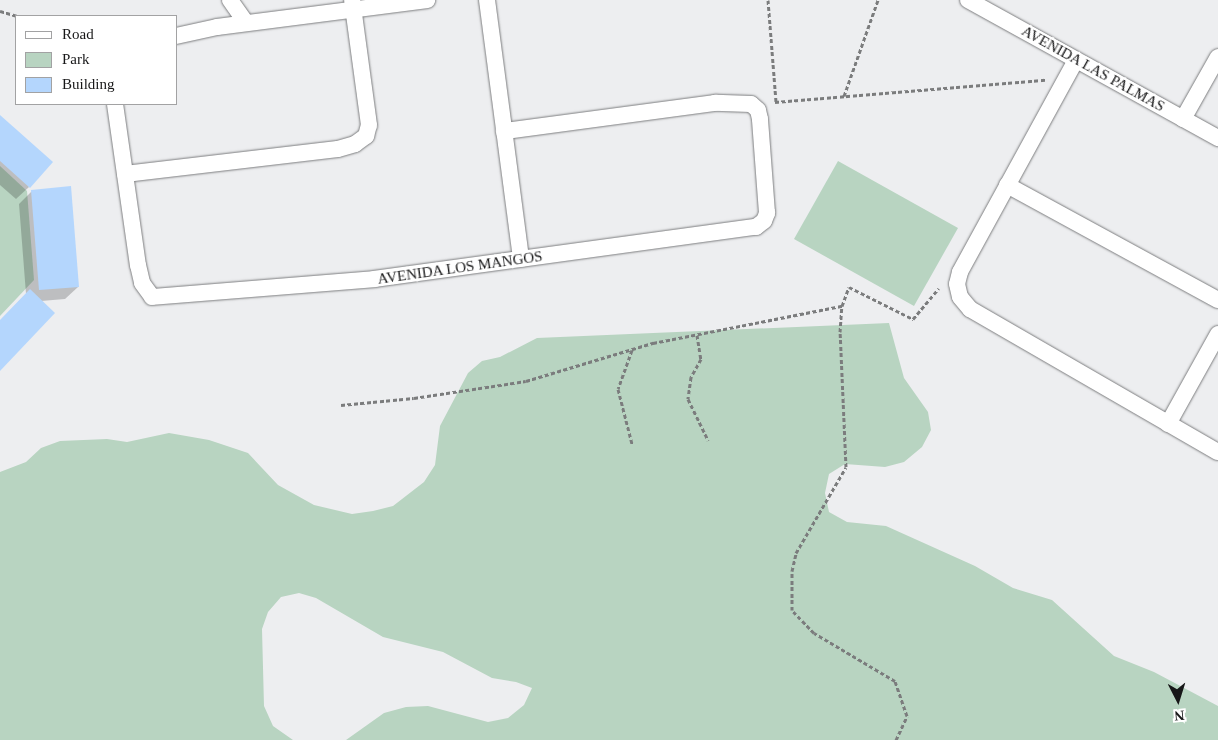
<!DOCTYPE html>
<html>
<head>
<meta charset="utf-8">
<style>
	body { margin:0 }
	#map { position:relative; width:1218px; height:740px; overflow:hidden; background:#edeef0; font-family:Georgia,serif }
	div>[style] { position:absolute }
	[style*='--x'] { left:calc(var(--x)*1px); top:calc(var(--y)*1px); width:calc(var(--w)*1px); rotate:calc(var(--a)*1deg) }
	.green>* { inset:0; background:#b8d4c1 }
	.shadow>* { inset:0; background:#0003 }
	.building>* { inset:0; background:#b4d6fd }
	.path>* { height:3px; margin-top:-1.5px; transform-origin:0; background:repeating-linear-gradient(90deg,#7b7c7d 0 4px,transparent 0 6.5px) }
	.roads { filter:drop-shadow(0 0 1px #7c7d7f) drop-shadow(0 0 1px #7c7d7f) }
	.minor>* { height:16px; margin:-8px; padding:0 8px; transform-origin:8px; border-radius:8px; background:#fff }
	span { translate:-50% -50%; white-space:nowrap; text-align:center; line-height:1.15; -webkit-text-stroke:4px #fff; paint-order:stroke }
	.street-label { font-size:15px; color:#171718 }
	.legend { position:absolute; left:15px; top:15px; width:162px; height:90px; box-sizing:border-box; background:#fff; border:1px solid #a2a2a3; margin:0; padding:6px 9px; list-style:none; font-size:15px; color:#171718 }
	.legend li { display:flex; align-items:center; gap:10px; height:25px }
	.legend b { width:25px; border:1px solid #a2a2a3 }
	.north { position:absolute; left:1153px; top:675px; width:50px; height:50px; -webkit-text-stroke:4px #fff; paint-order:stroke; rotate:175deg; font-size:14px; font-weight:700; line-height:20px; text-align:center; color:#171718 }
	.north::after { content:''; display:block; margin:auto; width:18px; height:22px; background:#171718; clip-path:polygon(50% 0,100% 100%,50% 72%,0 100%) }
</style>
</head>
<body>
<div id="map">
	<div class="green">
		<i style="clip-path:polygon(838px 161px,958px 228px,914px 306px,794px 239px)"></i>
		<i style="clip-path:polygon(0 166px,27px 191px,34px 280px,0 316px)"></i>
		<i style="clip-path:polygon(889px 323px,904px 378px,928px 412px,931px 430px,922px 447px,904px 462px,885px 467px,845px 464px,829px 474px,825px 493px,829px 512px,847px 522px,886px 526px,975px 566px,1013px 588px,1052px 600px,1114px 656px,1154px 672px,1218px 706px,1218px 740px,346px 740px,384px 713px,406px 707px,428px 706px,488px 722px,508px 718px,524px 705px,532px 688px,516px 682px,492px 678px,443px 652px,383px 637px,316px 598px,299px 593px,281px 597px,268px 612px,262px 629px,264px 706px,273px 726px,293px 740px,0 740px,0 472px,26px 462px,41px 448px,60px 441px,107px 439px,127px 442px,169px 433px,209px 440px,248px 453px,278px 485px,314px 505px,352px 514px,373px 511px,393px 506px,424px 482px,435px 465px,440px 426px,468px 373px,482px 361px,500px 357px,537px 338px)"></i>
	</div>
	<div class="shadow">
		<i style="clip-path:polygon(0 116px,29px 187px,16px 199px,0 185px)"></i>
		<i style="clip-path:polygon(32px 191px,78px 287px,65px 299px,41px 301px,0 369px,0 321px,26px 294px,19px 204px)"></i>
	</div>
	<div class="building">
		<i style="clip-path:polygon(0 115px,53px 162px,30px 188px,0 161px)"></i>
		<i style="clip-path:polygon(71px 186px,79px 287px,39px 290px,31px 190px)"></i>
		<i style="clip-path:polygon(30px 289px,55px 313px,0 371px,0 320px)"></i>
	</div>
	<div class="path">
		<i style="--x:768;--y:0;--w:102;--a:85.5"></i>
		<i style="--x:0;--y:11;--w:18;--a:16"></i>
		<i style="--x:844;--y:96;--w:102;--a:-70.5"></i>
		<i style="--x:775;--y:102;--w:271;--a:-4.7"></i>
		<i style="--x:697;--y:335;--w:24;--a:81"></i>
		<i style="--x:701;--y:359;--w:21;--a:119"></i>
		<i style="--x:691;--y:377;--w:22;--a:98"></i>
		<i style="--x:688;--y:399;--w:46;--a:64"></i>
		<i style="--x:632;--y:350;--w:41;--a:109.7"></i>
		<i style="--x:618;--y:389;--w:57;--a:75.7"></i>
		<i style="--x:341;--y:405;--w:73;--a:-5.5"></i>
		<i style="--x:414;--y:398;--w:113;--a:-8.6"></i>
		<i style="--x:526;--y:381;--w:133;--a:-16.7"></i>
		<i style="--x:653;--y:343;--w:193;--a:-11.1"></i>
		<i style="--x:896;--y:740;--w:26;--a:-65"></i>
		<i style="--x:907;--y:716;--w:37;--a:-109"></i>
		<i style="--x:895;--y:681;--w:94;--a:-149.3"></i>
		<i style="--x:814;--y:633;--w:32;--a:-134"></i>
		<i style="--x:792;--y:610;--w:39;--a:-90"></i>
		<i style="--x:792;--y:571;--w:18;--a:-77"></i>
		<i style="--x:796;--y:553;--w:99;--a:-59.8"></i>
		<i style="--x:846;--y:467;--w:135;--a:-92.5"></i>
		<i style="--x:840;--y:332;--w:26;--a:-86"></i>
		<i style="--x:842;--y:306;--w:20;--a:-70"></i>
		<i style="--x:849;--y:287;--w:72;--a:26.6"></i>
		<i style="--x:913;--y:319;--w:40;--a:-50"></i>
	</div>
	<div class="roads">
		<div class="minor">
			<i style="--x:230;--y:0;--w:28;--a:55"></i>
			<i style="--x:487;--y:0;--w:261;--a:82.5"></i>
			<i style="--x:968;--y:0;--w:286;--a:28.9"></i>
			<i style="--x:176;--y:36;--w:42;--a:-12.4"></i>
			<i style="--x:217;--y:27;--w:212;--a:-7.3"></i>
			<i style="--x:1076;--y:60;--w:242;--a:118.7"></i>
			<i style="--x:960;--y:272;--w:12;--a:104"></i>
			<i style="--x:957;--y:284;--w:13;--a:77"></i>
			<i style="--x:960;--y:297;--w:16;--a:50"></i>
			<i style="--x:970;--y:309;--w:286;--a:30"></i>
			<i style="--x:115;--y:104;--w:163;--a:81.9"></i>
			<i style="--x:138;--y:265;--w:18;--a:77"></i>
			<i style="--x:142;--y:283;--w:17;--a:54"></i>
			<i style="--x:152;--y:297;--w:223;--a:-4.6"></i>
			<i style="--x:374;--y:279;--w:386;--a:-7.8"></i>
			<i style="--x:756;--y:227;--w:10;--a:-37"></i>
			<i style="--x:764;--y:221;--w:9;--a:-69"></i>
			<i style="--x:767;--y:213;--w:94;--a:-94.3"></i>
			<i style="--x:760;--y:119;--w:9;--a:-103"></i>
			<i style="--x:758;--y:110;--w:9;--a:-139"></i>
			<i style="--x:751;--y:104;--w:36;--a:-178"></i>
			<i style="--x:715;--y:103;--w:213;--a:172.4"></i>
			<i style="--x:1183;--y:119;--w:71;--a:-60.6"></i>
			<i style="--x:125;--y:174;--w:214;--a:-6.7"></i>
			<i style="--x:338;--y:149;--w:18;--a:-16"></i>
			<i style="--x:355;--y:144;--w:14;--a:-36"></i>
			<i style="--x:366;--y:136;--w:11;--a:-75"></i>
			<i style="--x:369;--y:125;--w:126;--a:-97.7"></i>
			<i style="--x:1007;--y:185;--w:240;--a:28.6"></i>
			<i style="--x:1168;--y:424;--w:103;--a:-60.9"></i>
		</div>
	</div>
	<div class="street-label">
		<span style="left:1093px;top:69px;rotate:29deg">AVENIDA LAS PALMAS</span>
		<span style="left:460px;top:268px;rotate:-8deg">AVENIDA LOS MANGOS</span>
	</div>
	<ul class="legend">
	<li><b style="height:6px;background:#fff"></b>Road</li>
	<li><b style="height:14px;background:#b8d4c1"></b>Park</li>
	<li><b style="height:14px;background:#b4d6fd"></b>Building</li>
	</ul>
	<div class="north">N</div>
</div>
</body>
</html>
